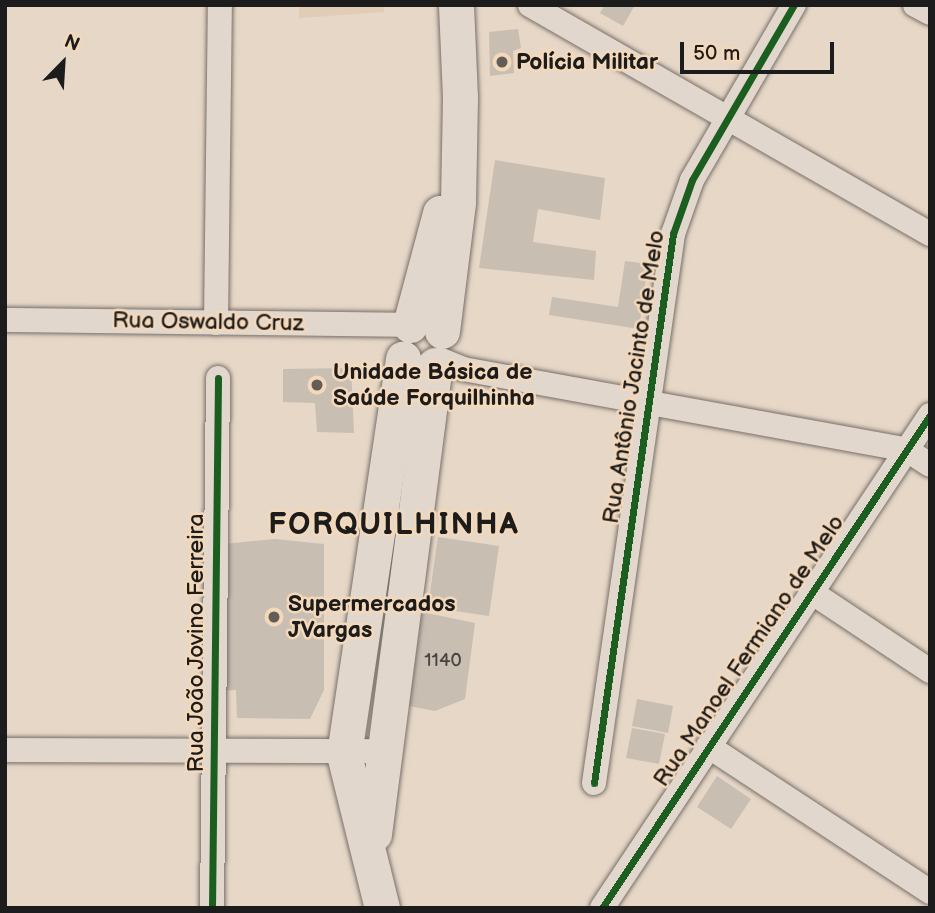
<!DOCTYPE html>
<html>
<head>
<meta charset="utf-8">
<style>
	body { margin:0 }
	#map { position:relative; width:935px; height:913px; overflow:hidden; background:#e7d7c7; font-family:"Balsamiq Sans",sans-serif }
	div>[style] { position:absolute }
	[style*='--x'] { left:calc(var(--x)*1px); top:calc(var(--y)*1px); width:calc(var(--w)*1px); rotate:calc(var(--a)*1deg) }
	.built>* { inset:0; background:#e1ccb6 }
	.building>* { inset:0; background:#c9beb2 }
	.roads { filter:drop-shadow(0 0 2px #777069) drop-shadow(0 0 2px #777069) }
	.minor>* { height:24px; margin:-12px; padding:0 12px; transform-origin:12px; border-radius:12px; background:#e2d7cc }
	.secondary>* { height:35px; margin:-17.5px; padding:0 17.5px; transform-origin:17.5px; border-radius:17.5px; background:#e2d7cc }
	.cycleway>* { height:7px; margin:-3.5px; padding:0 3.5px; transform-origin:3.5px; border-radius:3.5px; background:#1b5e20 }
	.dots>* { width:19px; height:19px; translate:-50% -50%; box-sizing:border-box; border:4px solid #f4d8ba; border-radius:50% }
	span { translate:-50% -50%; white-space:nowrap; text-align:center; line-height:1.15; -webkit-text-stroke:5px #f4d8ba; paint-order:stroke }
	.number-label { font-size:19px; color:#474442 }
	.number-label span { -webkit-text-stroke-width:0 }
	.poi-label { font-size:23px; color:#1c1c1c; font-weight:700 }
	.left { translate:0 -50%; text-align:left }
	.street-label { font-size:23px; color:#1c1c1c }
	.district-label { font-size:30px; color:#1c1c1c; font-weight:700; letter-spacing:2px }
	.frame { position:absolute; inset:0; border:7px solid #1c1c1c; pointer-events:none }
	.north { position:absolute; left:28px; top:28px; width:70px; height:70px; -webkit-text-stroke:5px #f4d8ba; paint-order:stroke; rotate:24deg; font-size:19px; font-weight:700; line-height:28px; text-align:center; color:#1c1c1c }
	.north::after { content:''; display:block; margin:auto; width:24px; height:32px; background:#1c1c1c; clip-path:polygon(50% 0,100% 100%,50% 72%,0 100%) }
	.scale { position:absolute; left:680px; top:42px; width:154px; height:32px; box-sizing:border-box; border:4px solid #1c1c1c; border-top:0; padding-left:9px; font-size:21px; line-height:24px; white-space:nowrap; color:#1c1c1c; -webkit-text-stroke:5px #f4d8ba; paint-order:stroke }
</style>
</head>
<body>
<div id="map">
	<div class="built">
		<i style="clip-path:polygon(299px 5px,385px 5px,384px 12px,299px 18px)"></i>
	</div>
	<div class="building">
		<i style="clip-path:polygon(605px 5px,635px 5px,623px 26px,600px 13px)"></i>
		<i style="clip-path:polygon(518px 29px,521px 48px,513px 51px,514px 73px,490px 76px,489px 32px)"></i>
		<i style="clip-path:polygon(495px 160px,605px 178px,600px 220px,538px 209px,533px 242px,596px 251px,594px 280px,479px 268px)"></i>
		<i style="clip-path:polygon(625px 261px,648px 264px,639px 329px,549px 315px,552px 297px,618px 307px)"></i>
		<i style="clip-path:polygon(351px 368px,354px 433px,317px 432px,315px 403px,283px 402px,283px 369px)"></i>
		<i style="clip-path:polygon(438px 537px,499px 546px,489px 616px,428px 607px)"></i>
		<i style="clip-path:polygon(275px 539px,324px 544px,324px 690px,310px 719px,237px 718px,236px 690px,223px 691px,224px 544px)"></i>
		<i style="clip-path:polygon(422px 612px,475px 623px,465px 699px,435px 711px,409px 706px)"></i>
		<i style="clip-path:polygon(637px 699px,673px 706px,668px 733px,632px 726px)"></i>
		<i style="clip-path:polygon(632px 728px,665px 734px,659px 764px,626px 758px)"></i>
		<i style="clip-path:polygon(717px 776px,751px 799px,731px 829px,697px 807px)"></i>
	</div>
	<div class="roads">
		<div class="minor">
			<i style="--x:530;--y:5;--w:461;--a:29.8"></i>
			<i style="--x:915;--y:5;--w:17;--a:28"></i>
			<i style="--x:5;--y:320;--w:405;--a:0.7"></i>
			<i style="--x:216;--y:323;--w:318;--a:-89.3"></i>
			<i style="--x:441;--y:360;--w:24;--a:22"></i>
			<i style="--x:463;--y:369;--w:451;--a:10.3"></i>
			<i style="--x:907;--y:450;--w:27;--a:33"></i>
			<i style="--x:811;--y:592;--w:143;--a:33.6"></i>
			<i style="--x:708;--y:746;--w:266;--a:33.3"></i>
			<i style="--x:5;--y:750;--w:377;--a:0.2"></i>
			<i style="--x:594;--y:783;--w:555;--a:-81.81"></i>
			<i style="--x:673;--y:234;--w:57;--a:-70.6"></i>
			<i style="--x:692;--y:180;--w:203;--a:-59.8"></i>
			<i style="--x:212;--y:908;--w:530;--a:-89.35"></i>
			<i style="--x:602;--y:908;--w:592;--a:-56.36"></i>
		</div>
		<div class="secondary">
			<i style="--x:410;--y:325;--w:116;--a:-75"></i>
			<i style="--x:442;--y:331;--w:130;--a:-82.9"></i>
			<i style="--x:458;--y:202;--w:105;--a:-88.9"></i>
			<i style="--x:460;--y:97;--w:92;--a:-92.5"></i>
			<i style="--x:374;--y:834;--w:473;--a:-82.6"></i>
			<i style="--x:382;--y:908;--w:159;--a:-103.9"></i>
			<i style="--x:344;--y:754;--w:400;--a:-81.5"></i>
		</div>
	</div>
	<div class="cycleway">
		<i style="--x:594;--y:783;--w:555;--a:-81.81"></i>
		<i style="--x:673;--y:234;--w:57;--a:-70.6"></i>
		<i style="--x:692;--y:180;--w:203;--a:-59.8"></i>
		<i style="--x:212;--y:908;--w:530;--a:-89.35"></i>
		<i style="--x:602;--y:908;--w:592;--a:-56.36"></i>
	</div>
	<div class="dots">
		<i style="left:502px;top:62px;background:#635d58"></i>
		<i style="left:317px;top:385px;background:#635d58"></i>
		<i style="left:274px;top:617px;background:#635d58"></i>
	</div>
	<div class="number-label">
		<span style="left:443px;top:661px">1140</span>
	</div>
	<div class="poi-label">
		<span class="left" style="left:516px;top:62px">Polícia Militar</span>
		<span class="left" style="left:333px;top:385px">Unidade Básica de<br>Saúde Forquilhinha</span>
		<span class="left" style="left:288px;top:617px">Supermercados<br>JVargas</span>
	</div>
	<div class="street-label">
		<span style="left:208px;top:322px;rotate:1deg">Rua Oswaldo Cruz</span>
		<span style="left:634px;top:377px;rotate:-81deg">Rua Antônio Jacinto de Melo</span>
		<span style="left:196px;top:643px;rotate:-90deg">Rua João Jovino Ferreira</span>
		<span style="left:749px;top:651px;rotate:-56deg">Rua Manoel Fermiano de Melo</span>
	</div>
	<div class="district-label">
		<span style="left:394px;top:525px">FORQUILHINHA</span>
	</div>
	<div class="frame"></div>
	<div class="north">N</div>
	<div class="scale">50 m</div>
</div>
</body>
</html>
